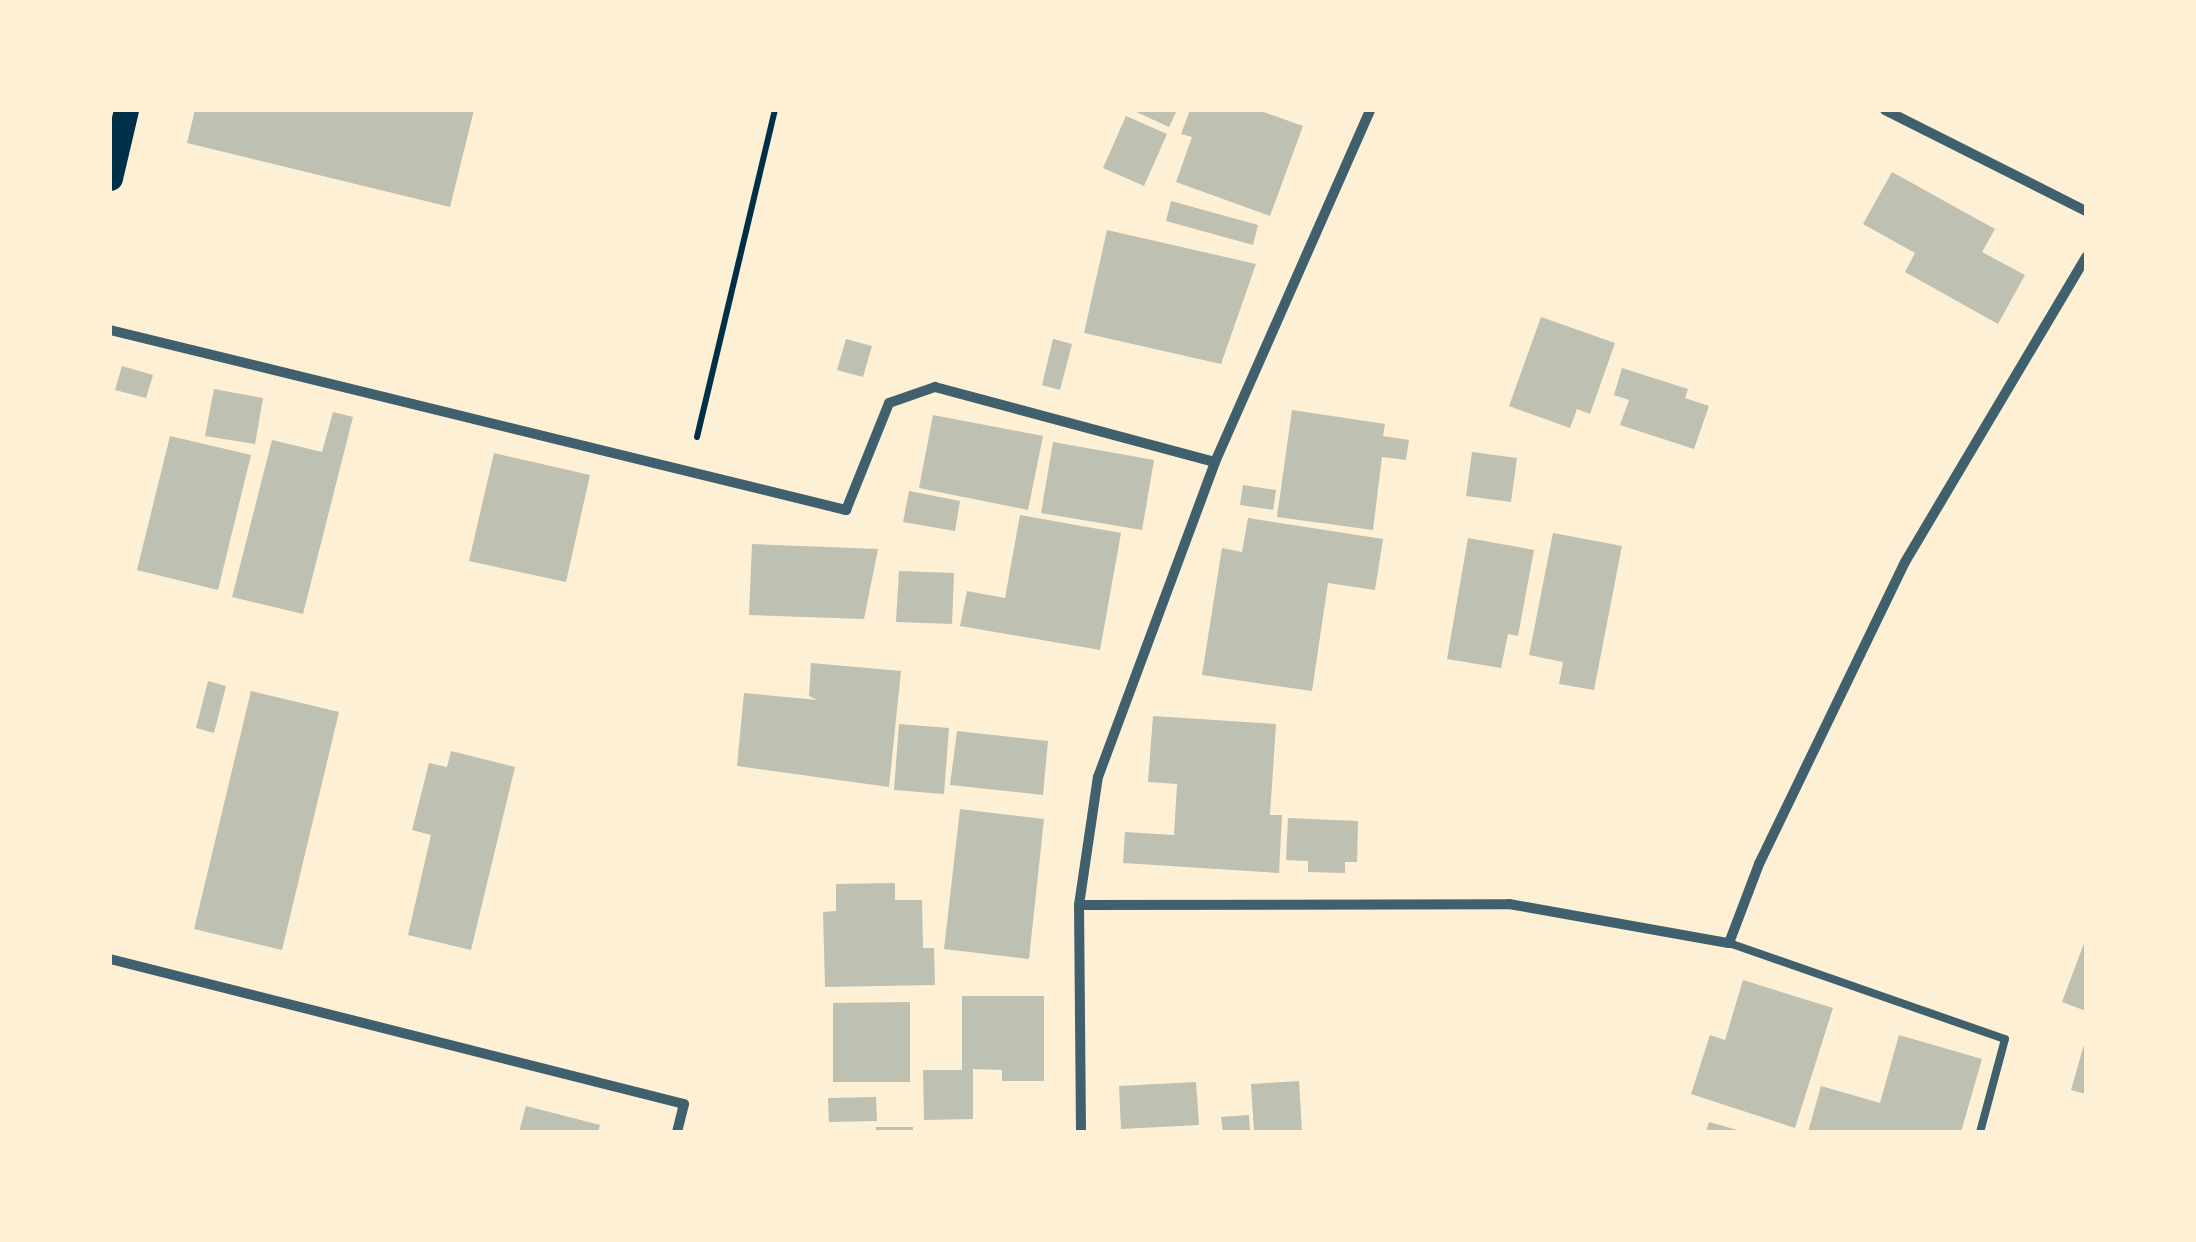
<!DOCTYPE html>
<html>
<head>
<meta charset="utf-8">
<style>
	body { margin:0 }
	#map { position:relative; width:2196px; height:1242px; overflow:hidden; background:#fdf0d5; font-family:"Fira Sans Condensed",sans-serif }
	div>[style] { position:absolute }
	[style*='--x'] { left:calc(var(--x)*1px); top:calc(var(--y)*1px); width:calc(var(--w)*1px); rotate:calc(var(--a)*1deg) }
	.building>* { inset:0; background:#bec0b2 }
	.path>* { height:6px; margin:-3px; padding:0 3px; transform-origin:3px; border-radius:3px; background:#003049 }
	.service>* { height:8px; margin:-4px; padding:0 4px; transform-origin:4px; border-radius:4px; background:#3f606c }
	.minor>* { height:10px; margin:-5px; padding:0 5px; transform-origin:5px; border-radius:5px; background:#3f606c }
	.primary>* { height:25px; margin:-12.5px; padding:0 12.5px; transform-origin:12.5px; border-radius:12.5px; background:#003049 }
	span { translate:-50% -50%; white-space:nowrap; text-align:center; line-height:1.15; -webkit-text-stroke:8px #fdf0d5; paint-order:stroke }
	.frame { position:absolute; inset:0; border:112px solid #fdf0d5; pointer-events:none }
</style>
</head>
<body>
<div id="map">
	<div class="building">
		<i style="clip-path:polygon(195px 110px,474px 110px,450px 207px,187px 143px)"></i>
		<i style="clip-path:polygon(1132px 110px,1177px 110px,1169px 127px)"></i>
		<i style="clip-path:polygon(1190px 110px,1258px 110px,1303px 126px,1270px 216px,1176px 182px,1192px 137px,1181px 134px)"></i>
		<i style="clip-path:polygon(1126px 116px,1167px 134px,1144px 186px,1103px 168px)"></i>
		<i style="clip-path:polygon(1892px 172px,1995px 229px,1982px 252px,2025px 275px,1998px 324px,1905px 272px,1915px 253px,1863px 224px)"></i>
		<i style="clip-path:polygon(1171px 201px,1258px 225px,1253px 245px,1166px 221px)"></i>
		<i style="clip-path:polygon(1107px 230px,1256px 264px,1221px 364px,1084px 333px)"></i>
		<i style="clip-path:polygon(1541px 317px,1615px 343px,1590px 414px,1577px 409px,1570px 428px,1509px 406px)"></i>
		<i style="clip-path:polygon(846px 339px,872px 346px,863px 377px,837px 370px)"></i>
		<i style="clip-path:polygon(1053px 339px,1072px 344px,1060px 390px,1042px 385px)"></i>
		<i style="clip-path:polygon(122px 366px,153px 375px,146px 398px,115px 390px)"></i>
		<i style="clip-path:polygon(1622px 368px,1688px 389px,1685px 398px,1709px 406px,1694px 449px,1620px 425px,1629px 400px,1614px 395px)"></i>
		<i style="clip-path:polygon(214px 389px,263px 398px,255px 444px,205px 436px)"></i>
		<i style="clip-path:polygon(1292px 410px,1385px 424px,1383px 436px,1409px 440px,1406px 460px,1382px 457px,1373px 530px,1277px 517px)"></i>
		<i style="clip-path:polygon(333px 412px,353px 417px,303px 614px,232px 597px,272px 440px,322px 452px)"></i>
		<i style="clip-path:polygon(933px 415px,1043px 436px,1028px 510px,919px 488px)"></i>
		<i style="clip-path:polygon(170px 436px,251px 455px,218px 590px,137px 570px)"></i>
		<i style="clip-path:polygon(1053px 442px,1154px 460px,1142px 530px,1041px 513px)"></i>
		<i style="clip-path:polygon(1472px 452px,1517px 458px,1511px 502px,1466px 496px)"></i>
		<i style="clip-path:polygon(494px 453px,590px 475px,566px 582px,469px 561px)"></i>
		<i style="clip-path:polygon(1243px 485px,1276px 490px,1273px 510px,1240px 505px)"></i>
		<i style="clip-path:polygon(909px 491px,960px 501px,955px 531px,903px 522px)"></i>
		<i style="clip-path:polygon(1020px 515px,1121px 533px,1100px 650px,960px 626px,967px 591px,1005px 598px)"></i>
		<i style="clip-path:polygon(1248px 518px,1383px 539px,1375px 590px,1328px 583px,1312px 691px,1202px 675px,1222px 548px,1242px 552px)"></i>
		<i style="clip-path:polygon(1553px 533px,1622px 546px,1594px 690px,1559px 684px,1563px 662px,1529px 655px)"></i>
		<i style="clip-path:polygon(1468px 538px,1534px 550px,1518px 636px,1508px 634px,1501px 668px,1447px 659px)"></i>
		<i style="clip-path:polygon(752px 544px,878px 549px,864px 619px,749px 615px)"></i>
		<i style="clip-path:polygon(899px 571px,954px 573px,952px 624px,896px 622px)"></i>
		<i style="clip-path:polygon(811px 663px,901px 671px,889px 787px,737px 766px,744px 693px,817px 700px,809px 696px)"></i>
		<i style="clip-path:polygon(208px 681px,226px 686px,214px 733px,196px 728px)"></i>
		<i style="clip-path:polygon(251px 691px,339px 712px,282px 950px,194px 929px)"></i>
		<i style="clip-path:polygon(1153px 716px,1276px 724px,1270px 815px,1282px 815px,1279px 873px,1123px 863px,1125px 832px,1174px 835px,1177px 784px,1148px 782px)"></i>
		<i style="clip-path:polygon(899px 724px,949px 728px,944px 794px,894px 790px)"></i>
		<i style="clip-path:polygon(957px 731px,1048px 741px,1043px 795px,950px 785px)"></i>
		<i style="clip-path:polygon(451px 751px,515px 767px,471px 950px,408px 935px,431px 835px,412px 830px,429px 763px,447px 767px)"></i>
		<i style="clip-path:polygon(960px 809px,1044px 819px,1029px 959px,944px 949px)"></i>
		<i style="clip-path:polygon(1288px 818px,1358px 821px,1357px 862px,1345px 862px,1345px 873px,1308px 872px,1308px 861px,1286px 860px)"></i>
		<i style="clip-path:polygon(895px 883px,895px 900px,922px 900px,923px 948px,934px 948px,935px 985px,825px 987px,823px 912px,836px 911px,836px 884px)"></i>
		<i style="clip-path:polygon(2086px 938px,2086px 1011px,2062px 1002px)"></i>
		<i style="clip-path:polygon(1743px 980px,1833px 1008px,1795px 1128px,1691px 1094px,1710px 1035px,1725px 1040px)"></i>
		<i style="clip-path:polygon(962px 996px,1044px 996px,1044px 1081px,1002px 1081px,1002px 1070px,973px 1069px,973px 1119px,924px 1120px,923px 1070px,962px 1070px)"></i>
		<i style="clip-path:polygon(910px 1002px,910px 1082px,833px 1082px,833px 1003px)"></i>
		<i style="clip-path:polygon(1899px 1035px,1982px 1059px,1961px 1132px,1808px 1132px,1821px 1086px,1880px 1103px)"></i>
		<i style="clip-path:polygon(2085px 1041px,2086px 1041px,2086px 1094px,2071px 1090px)"></i>
		<i style="clip-path:polygon(1299px 1081px,1302px 1132px,1254px 1132px,1251px 1084px)"></i>
		<i style="clip-path:polygon(1196px 1082px,1199px 1125px,1121px 1129px,1119px 1086px)"></i>
		<i style="clip-path:polygon(876px 1097px,877px 1121px,829px 1122px,828px 1098px)"></i>
		<i style="clip-path:polygon(526px 1106px,600px 1125px,598px 1132px,519px 1132px)"></i>
		<i style="clip-path:polygon(1249px 1115px,1250px 1132px,1223px 1132px,1221px 1117px)"></i>
		<i style="clip-path:polygon(1709px 1122px,1741px 1131px,1740px 1132px,1706px 1132px)"></i>
		<i style="clip-path:polygon(876px 1127px,913px 1127px,913px 1132px,876px 1132px)"></i>
	</div>
	<div class="path">
		<i style="--x:697;--y:437;--w:336;--a:-76.6"></i>
	</div>
	<div class="service">
		<i style="--x:1729;--y:943;--w:292;--a:19.2"></i>
		<i style="--x:2005;--y:1039;--w:96;--a:105"></i>
	</div>
	<div class="minor">
		<i style="--x:1885;--y:110;--w:225;--a:26.7"></i>
		<i style="--x:110;--y:330;--w:758;--a:13.74"></i>
		<i style="--x:846;--y:510;--w:115;--a:-68.1"></i>
		<i style="--x:889;--y:403;--w:49;--a:-19.2"></i>
		<i style="--x:935;--y:387;--w:290;--a:15"></i>
		<i style="--x:1079;--y:905;--w:430;--a:-0.1"></i>
		<i style="--x:1509;--y:904;--w:223;--a:10.1"></i>
		<i style="--x:1729;--y:943;--w:85;--a:-69.2"></i>
		<i style="--x:1759;--y:864;--w:335;--a:-64.2"></i>
		<i style="--x:1905;--y:562;--w:355;--a:-59.3"></i>
		<i style="--x:110;--y:959;--w:592;--a:14.18"></i>
		<i style="--x:684;--y:1104;--w:29;--a:104"></i>
		<i style="--x:1081;--y:1132;--w:227;--a:-90.5"></i>
		<i style="--x:1079;--y:905;--w:129;--a:-81.6"></i>
		<i style="--x:1098;--y:777;--w:336;--a:-69.6"></i>
		<i style="--x:1215;--y:462;--w:385;--a:-66.2"></i>
	</div>
	<div class="primary">
		<i style="--x:110;--y:178;--w:70;--a:-76.8"></i>
	</div>
	<div class="frame"></div>
</div>
</body>
</html>
